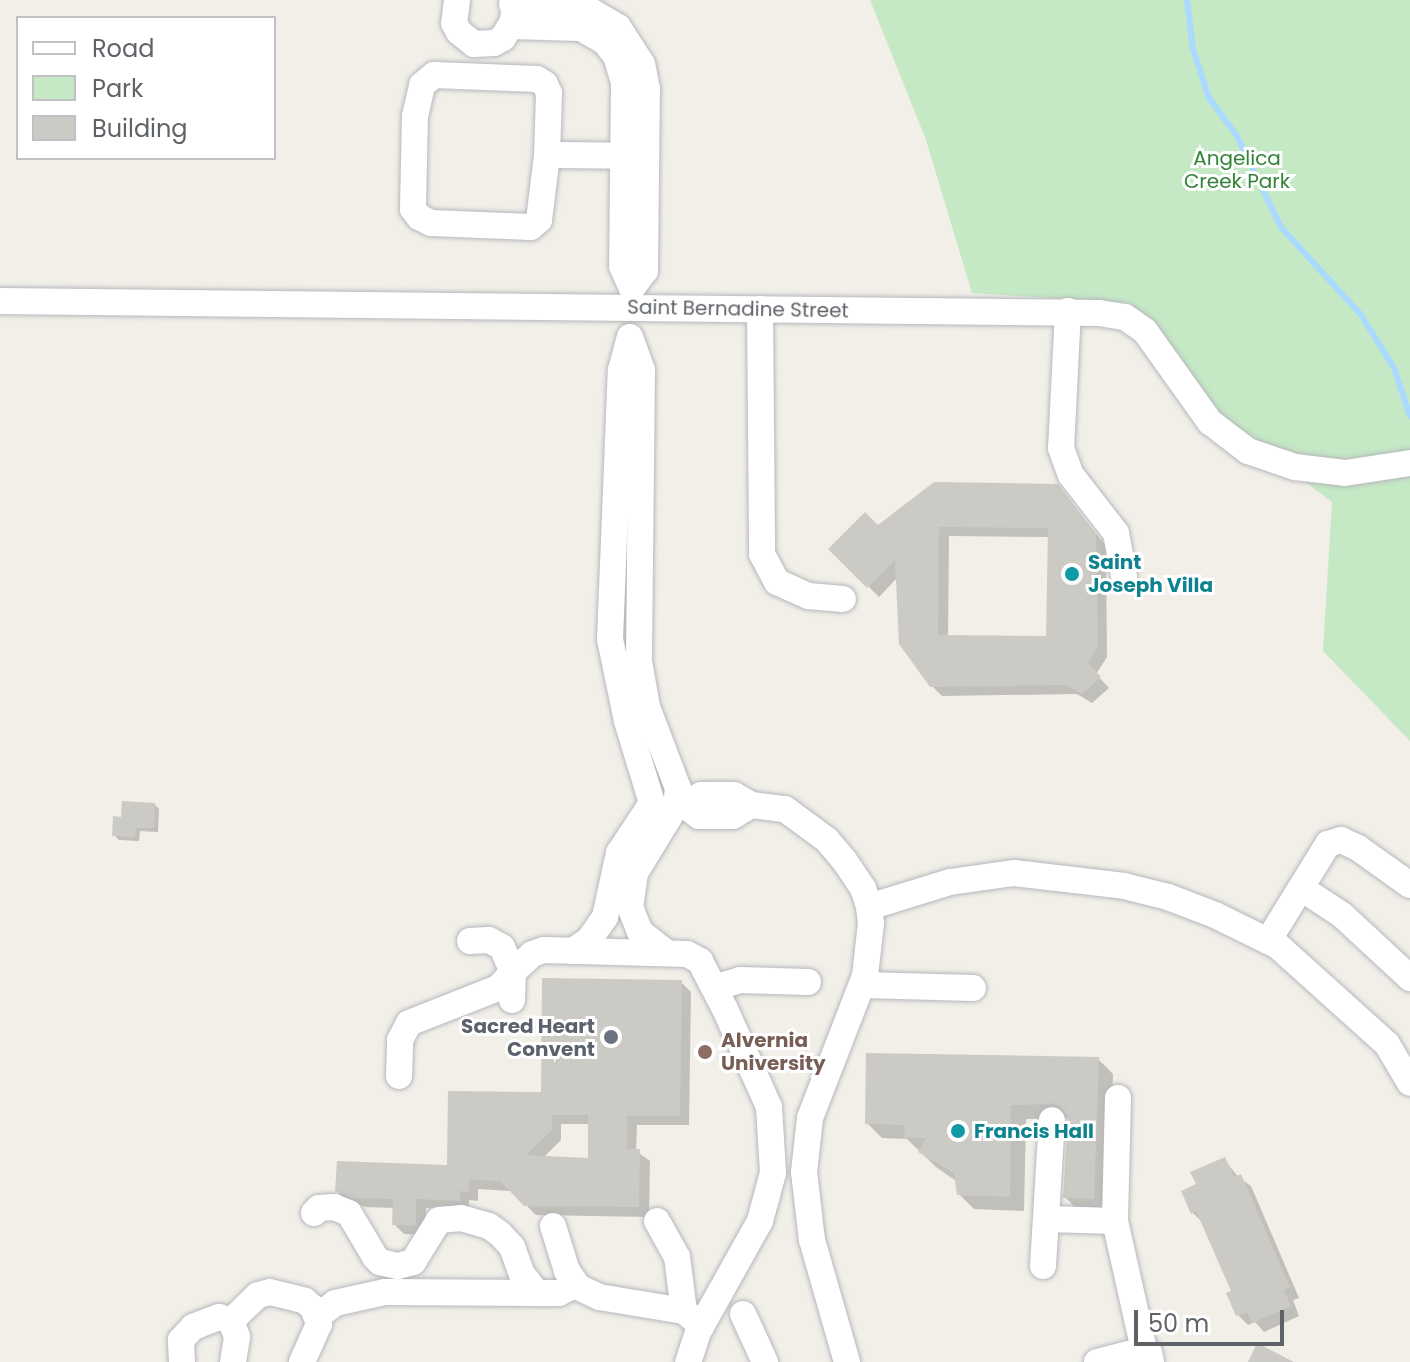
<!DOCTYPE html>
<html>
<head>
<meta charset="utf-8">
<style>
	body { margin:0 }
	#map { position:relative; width:1410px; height:1362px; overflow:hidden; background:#f1efe8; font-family:Poppins,sans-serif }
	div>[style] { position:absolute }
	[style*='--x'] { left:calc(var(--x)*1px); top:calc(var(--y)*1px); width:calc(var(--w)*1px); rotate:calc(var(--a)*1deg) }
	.green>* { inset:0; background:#c5e8c5 }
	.shadow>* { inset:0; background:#0003 }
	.stream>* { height:6px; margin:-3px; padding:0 3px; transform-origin:3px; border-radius:3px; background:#aadaff }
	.building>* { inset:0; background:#cccac5 }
	.roads { filter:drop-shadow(0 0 2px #b5b8bc) drop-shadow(0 0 2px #b5b8bc) }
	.minor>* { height:26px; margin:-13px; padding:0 13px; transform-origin:13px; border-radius:13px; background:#fff }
	.dots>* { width:22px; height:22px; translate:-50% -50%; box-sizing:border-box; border:4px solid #fff; border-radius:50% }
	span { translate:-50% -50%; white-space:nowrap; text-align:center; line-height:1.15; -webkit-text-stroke:6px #fff; paint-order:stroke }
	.park-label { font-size:20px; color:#348238 }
	.street-label { font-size:20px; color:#5f6368 }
	.culture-label { font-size:20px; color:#0d838f; font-weight:700 }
	.left { translate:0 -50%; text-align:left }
	.worship-label { font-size:20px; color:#5b616d; font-weight:700 }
	.right { translate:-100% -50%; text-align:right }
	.education-label { font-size:20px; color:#785e54; font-weight:700 }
	.legend { position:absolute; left:16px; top:16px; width:260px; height:144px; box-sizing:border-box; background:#fff; border:2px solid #bfc1c3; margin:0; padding:10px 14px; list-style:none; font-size:24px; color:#5f6368 }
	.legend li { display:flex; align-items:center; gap:16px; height:40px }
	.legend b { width:40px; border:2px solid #bfc1c3 }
	.scale { position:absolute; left:1134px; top:1310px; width:150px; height:36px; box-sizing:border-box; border:4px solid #5f6368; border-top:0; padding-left:10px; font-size:24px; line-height:28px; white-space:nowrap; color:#5f6368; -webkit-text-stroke:6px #fff; paint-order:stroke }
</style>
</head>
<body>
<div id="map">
	<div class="green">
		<i style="clip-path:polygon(870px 0,1410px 0,1410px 741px,1323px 651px,1332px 502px,1231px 427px,1166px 340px,1130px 303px,972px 293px,926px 140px)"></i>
	</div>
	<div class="shadow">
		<i style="clip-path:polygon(evenodd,1057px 486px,1106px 546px,1107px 657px,1096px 674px,1109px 688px,1092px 703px,1077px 694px,942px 696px,931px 685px,898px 577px,879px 597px,831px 549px,878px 528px,1057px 486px,949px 536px,1050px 537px,1048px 638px,948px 637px,949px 536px)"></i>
		<i style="clip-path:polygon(155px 805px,159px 809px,158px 832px,140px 831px,139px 841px,119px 840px,114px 835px,123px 819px)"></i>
		<i style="clip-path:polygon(evenodd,681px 982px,691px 992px,689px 1125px,637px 1125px,636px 1151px,650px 1161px,649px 1217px,536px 1215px,512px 1191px,478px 1189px,478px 1201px,469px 1200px,469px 1210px,426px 1208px,425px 1235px,404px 1234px,394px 1224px,394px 1208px,366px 1207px,347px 1201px,337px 1191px,449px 1167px,681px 982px,561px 1124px,590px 1124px,590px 1160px,543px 1158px,561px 1140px,561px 1124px)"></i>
		<i style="clip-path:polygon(1098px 1059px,1113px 1074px,1109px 1213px,1080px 1212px,1065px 1197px,1070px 1118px,1026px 1119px,1024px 1211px,974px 1209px,959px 1194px,959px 1183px,936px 1167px,907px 1139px,882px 1138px,867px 1123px)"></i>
		<i style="clip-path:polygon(1225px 1160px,1238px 1177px,1251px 1186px,1299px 1298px,1293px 1300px,1299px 1316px,1264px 1332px,1255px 1322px,1248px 1325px,1238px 1315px,1233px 1292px,1202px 1222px,1192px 1212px,1198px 1185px)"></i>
	</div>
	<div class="stream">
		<i style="--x:1187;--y:0;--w:49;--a:83"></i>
		<i style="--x:1193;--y:49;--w:52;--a:71.9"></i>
		<i style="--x:1209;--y:98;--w:47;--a:53.6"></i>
		<i style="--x:1237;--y:136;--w:101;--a:64.2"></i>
		<i style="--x:1281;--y:227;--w:119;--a:47.7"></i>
		<i style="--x:1361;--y:315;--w:62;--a:58.1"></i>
		<i style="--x:1394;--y:368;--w:51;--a:71.6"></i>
	</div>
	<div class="building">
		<i style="clip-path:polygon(evenodd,934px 482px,1058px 484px,1096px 534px,1098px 647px,1088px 663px,1101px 677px,1082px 694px,1065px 685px,930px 687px,899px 644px,895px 560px,867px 588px,828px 549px,865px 512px,878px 525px,934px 482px,939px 527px,1048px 528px,1046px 636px,938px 635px,939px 527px)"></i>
		<i style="clip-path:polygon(122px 801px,155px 803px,154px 828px,136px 828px,135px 837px,112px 836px,113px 816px,121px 817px)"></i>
		<i style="clip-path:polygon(evenodd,542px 978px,682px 980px,680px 1116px,627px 1116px,627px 1149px,640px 1149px,639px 1207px,524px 1206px,500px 1181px,469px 1180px,469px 1192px,460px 1191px,460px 1201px,416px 1199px,416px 1226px,392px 1225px,393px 1199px,354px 1198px,335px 1191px,337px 1161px,447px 1165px,448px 1091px,541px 1092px,542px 978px,552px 1115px,588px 1115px,588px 1158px,526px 1155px,552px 1130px,552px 1115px)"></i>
		<i style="clip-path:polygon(866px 1053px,1099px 1057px,1094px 1199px,1063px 1198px,1068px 1120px,1060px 1106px,1052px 1104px,1011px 1105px,1010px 1197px,957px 1195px,954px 1173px,918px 1152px,926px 1138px,904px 1138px,905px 1125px,865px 1124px)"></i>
		<i style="clip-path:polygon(1225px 1157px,1234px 1177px,1241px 1174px,1290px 1287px,1284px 1290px,1291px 1306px,1252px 1323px,1247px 1312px,1236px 1316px,1226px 1293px,1231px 1291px,1196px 1211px,1191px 1214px,1181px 1191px,1196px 1184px,1190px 1172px)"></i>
		<i style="clip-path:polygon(1257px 1343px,1294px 1362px,1248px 1362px)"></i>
	</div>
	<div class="roads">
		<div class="minor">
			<i style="--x:457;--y:0;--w:23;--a:97"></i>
			<i style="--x:454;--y:23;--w:10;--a:61"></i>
			<i style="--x:459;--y:32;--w:19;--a:39"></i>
			<i style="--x:474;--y:44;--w:20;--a:-3"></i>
			<i style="--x:494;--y:43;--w:10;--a:-29"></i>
			<i style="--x:503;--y:38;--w:20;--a:-60"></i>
			<i style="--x:513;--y:21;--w:10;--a:-84"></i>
			<i style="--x:511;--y:26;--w:70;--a:1.6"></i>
			<i style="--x:581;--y:28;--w:28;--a:30"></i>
			<i style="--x:605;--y:42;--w:18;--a:52"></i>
			<i style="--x:616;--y:56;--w:28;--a:73"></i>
			<i style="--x:624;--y:83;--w:183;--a:90.6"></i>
			<i style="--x:622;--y:266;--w:24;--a:66"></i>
			<i style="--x:632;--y:288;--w:21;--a:-53"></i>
			<i style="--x:645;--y:271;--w:182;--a:-89.4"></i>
			<i style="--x:647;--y:89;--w:25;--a:-101"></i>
			<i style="--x:642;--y:64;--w:44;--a:-123"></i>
			<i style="--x:618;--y:27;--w:42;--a:-149.7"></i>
			<i style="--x:582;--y:6;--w:21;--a:-169"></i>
			<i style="--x:561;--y:2;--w:49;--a:177.7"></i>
			<i style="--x:547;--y:155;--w:65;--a:97"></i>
			<i style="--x:539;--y:220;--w:11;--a:139"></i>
			<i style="--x:531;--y:227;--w:100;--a:-177.7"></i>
			<i style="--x:431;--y:223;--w:13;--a:-153"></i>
			<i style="--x:419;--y:217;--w:10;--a:-127"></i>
			<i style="--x:413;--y:209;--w:93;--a:-88.8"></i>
			<i style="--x:415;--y:116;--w:32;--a:-77"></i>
			<i style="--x:422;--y:85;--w:16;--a:-40"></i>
			<i style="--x:434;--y:75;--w:103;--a:2.2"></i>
			<i style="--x:537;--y:79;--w:9;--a:32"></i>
			<i style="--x:545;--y:84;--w:10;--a:66"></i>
			<i style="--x:549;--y:93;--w:62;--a:91.8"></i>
			<i style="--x:547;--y:155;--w:92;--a:0.6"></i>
			<i style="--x:0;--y:301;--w:1099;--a:0.63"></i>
			<i style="--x:1099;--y:313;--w:26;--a:9"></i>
			<i style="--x:1125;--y:317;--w:24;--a:35"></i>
			<i style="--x:1145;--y:331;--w:112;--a:54.5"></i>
			<i style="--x:1210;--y:422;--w:48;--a:37.3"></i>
			<i style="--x:1248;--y:451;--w:50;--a:18.8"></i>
			<i style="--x:1295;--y:467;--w:50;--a:6.8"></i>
			<i style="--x:1345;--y:473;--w:66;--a:-8.7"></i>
			<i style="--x:760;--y:309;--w:245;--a:89.5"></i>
			<i style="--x:762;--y:554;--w:32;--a:62"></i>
			<i style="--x:777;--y:582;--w:34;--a:24"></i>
			<i style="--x:808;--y:596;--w:35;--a:5"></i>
			<i style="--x:1068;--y:311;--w:137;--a:92.9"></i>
			<i style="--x:1061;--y:448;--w:29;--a:70"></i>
			<i style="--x:1071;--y:475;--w:73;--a:52.2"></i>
			<i style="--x:1116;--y:533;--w:44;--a:79.5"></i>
			<i style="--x:652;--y:803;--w:86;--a:-107"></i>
			<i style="--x:627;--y:721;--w:84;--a:-101.7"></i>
			<i style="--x:610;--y:639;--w:269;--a:-87.7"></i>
			<i style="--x:621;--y:370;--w:34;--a:-75"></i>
			<i style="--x:630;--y:337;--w:35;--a:70"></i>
			<i style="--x:642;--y:370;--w:291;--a:90.6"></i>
			<i style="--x:639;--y:661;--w:47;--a:80.1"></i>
			<i style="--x:647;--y:707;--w:87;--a:69.1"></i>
			<i style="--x:678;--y:788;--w:18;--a:96"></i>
			<i style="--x:676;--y:806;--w:79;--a:121.5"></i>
			<i style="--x:635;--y:873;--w:34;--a:98"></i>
			<i style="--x:630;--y:907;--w:27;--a:68"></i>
			<i style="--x:640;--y:932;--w:34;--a:38"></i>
			<i style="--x:751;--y:805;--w:21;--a:149"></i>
			<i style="--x:733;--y:816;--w:34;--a:180"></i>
			<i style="--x:699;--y:816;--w:15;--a:-143"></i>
			<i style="--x:687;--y:807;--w:18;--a:-41"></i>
			<i style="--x:701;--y:795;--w:33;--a:0"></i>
			<i style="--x:734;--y:795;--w:20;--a:30"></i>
			<i style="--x:751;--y:805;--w:34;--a:7"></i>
			<i style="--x:785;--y:809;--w:52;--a:36.4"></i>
			<i style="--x:827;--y:840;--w:26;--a:50"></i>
			<i style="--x:844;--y:860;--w:34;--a:56"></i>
			<i style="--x:863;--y:888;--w:20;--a:72"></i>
			<i style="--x:869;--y:907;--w:16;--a:83"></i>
			<i style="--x:871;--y:923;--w:53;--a:96.5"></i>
			<i style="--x:865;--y:976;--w:152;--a:111.2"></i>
			<i style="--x:810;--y:1118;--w:54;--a:96.3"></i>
			<i style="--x:804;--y:1172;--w:68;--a:83.3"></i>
			<i style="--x:812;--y:1240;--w:127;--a:74"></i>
			<i style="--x:1301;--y:888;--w:49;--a:33.4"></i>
			<i style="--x:1342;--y:915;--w:93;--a:42.8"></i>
			<i style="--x:869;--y:907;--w:85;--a:-17.2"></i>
			<i style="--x:950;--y:882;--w:65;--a:-8"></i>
			<i style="--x:1014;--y:873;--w:111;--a:6.7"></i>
			<i style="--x:1124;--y:886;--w:45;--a:14"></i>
			<i style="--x:1168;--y:897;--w:50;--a:21"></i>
			<i style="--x:1215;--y:915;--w:70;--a:26.2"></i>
			<i style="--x:1278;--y:946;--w:147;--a:42"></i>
			<i style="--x:1387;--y:1044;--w:45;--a:59.5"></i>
			<i style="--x:1268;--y:941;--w:114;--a:-58.3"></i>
			<i style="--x:1328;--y:844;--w:14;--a:-17"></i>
			<i style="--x:1341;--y:840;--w:19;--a:25"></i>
			<i style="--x:1358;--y:848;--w:64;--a:35.4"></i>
			<i style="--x:573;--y:951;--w:19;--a:-35"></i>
			<i style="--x:589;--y:940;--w:28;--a:-55"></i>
			<i style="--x:605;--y:917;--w:66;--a:-77.7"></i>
			<i style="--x:619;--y:853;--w:60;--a:-56.6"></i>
			<i style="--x:863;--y:985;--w:110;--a:1.6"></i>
			<i style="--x:714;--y:988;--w:27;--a:-17"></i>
			<i style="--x:740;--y:980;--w:68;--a:1.7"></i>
			<i style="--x:512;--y:1000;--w:28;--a:-88"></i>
			<i style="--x:513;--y:972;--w:26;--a:-43"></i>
			<i style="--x:532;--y:954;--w:13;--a:-18"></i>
			<i style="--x:544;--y:950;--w:143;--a:1.6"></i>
			<i style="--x:687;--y:954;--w:15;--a:28"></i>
			<i style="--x:700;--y:961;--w:54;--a:62.5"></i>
			<i style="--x:725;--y:1009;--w:107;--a:65.8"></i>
			<i style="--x:769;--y:1107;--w:66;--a:86.5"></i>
			<i style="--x:773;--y:1173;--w:50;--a:105.2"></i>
			<i style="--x:760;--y:1221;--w:127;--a:119.2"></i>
			<i style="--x:698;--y:1332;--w:32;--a:108"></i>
			<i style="--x:399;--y:1076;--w:36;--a:-88"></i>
			<i style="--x:400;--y:1040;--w:19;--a:-62"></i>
			<i style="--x:409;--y:1023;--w:96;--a:-21.5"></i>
			<i style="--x:498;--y:988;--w:22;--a:-47"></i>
			<i style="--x:513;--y:972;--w:27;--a:-114"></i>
			<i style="--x:502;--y:947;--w:15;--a:-152"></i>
			<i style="--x:489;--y:940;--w:19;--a:177"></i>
			<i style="--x:1118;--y:1098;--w:123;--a:91.4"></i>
			<i style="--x:1115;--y:1221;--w:132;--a:77.3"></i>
			<i style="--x:314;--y:1213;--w:7;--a:-45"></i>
			<i style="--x:319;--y:1208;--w:15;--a:-4"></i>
			<i style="--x:334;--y:1207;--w:16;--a:22"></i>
			<i style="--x:349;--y:1213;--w:51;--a:59.4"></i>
			<i style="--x:375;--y:1257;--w:7;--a:45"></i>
			<i style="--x:380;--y:1262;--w:18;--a:13"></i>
			<i style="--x:398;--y:1266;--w:16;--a:-15"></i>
			<i style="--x:413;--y:1262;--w:49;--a:-58.2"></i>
			<i style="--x:439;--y:1220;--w:22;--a:-5"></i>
			<i style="--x:461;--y:1218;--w:29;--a:16"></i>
			<i style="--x:489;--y:1226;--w:14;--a:36"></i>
			<i style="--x:500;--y:1234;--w:18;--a:47"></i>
			<i style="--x:512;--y:1247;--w:29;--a:70"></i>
			<i style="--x:522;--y:1274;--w:24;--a:52"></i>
			<i style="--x:537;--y:1293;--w:22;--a:0"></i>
			<i style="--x:559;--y:1293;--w:18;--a:-27"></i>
			<i style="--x:1046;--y:1219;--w:69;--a:1.7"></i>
			<i style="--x:657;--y:1221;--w:41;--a:60.9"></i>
			<i style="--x:677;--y:1257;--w:54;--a:82.6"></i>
			<i style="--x:553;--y:1226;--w:47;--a:72.7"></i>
			<i style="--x:567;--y:1271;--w:19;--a:55"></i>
			<i style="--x:578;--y:1287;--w:23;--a:25"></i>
			<i style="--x:599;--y:1297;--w:86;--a:9.4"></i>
			<i style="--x:684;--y:1311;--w:23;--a:40"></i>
			<i style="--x:1043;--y:1266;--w:146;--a:-86.5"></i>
			<i style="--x:743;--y:1314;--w:53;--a:65.4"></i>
			<i style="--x:318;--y:1316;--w:21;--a:-37"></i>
			<i style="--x:335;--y:1303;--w:51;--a:-12.4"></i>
			<i style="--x:385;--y:1292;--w:152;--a:0.4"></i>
			<i style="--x:231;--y:1321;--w:37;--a:-44"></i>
			<i style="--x:258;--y:1295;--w:12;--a:-14"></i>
			<i style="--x:270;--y:1292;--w:36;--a:14"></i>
			<i style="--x:305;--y:1301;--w:11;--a:41"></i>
			<i style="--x:313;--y:1308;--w:17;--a:69"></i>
			<i style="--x:319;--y:1324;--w:42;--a:114.1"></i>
			<i style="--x:231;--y:1321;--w:17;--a:69"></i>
			<i style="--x:237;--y:1337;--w:25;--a:99"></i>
			<i style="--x:182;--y:1362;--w:22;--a:-93"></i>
			<i style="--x:181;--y:1340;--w:18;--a:-47"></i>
			<i style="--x:193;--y:1327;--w:28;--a:-21"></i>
			<i style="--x:219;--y:1317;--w:13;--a:18"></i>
			<i style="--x:1097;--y:1362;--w:49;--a:-14.3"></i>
			<i style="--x:1144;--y:1350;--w:6;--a:31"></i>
			<i style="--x:1149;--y:1353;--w:9;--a:77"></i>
		</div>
	</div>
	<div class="dots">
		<i style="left:1072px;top:574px;background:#0f9aa8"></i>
		<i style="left:611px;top:1037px;background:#6b7280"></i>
		<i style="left:705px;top:1052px;background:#8d6e63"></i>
		<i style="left:958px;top:1131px;background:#0f9aa8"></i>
	</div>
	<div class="park-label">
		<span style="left:1237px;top:170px">Angelica<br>Creek Park</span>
	</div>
	<div class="street-label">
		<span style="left:738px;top:309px;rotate:1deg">Saint Bernadine Street</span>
	</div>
	<div class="culture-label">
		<span class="left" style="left:1088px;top:574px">Saint<br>Joseph Villa</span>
		<span class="left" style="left:974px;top:1131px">Francis Hall</span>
	</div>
	<div class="worship-label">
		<span class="right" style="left:595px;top:1038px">Sacred Heart<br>Convent</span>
	</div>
	<div class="education-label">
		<span class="left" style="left:721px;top:1052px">Alvernia<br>University</span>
	</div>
	<ul class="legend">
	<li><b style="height:10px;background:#fff"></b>Road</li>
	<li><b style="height:22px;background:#c5e8c5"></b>Park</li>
	<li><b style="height:22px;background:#cccac5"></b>Building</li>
	</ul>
	<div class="scale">50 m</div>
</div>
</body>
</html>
